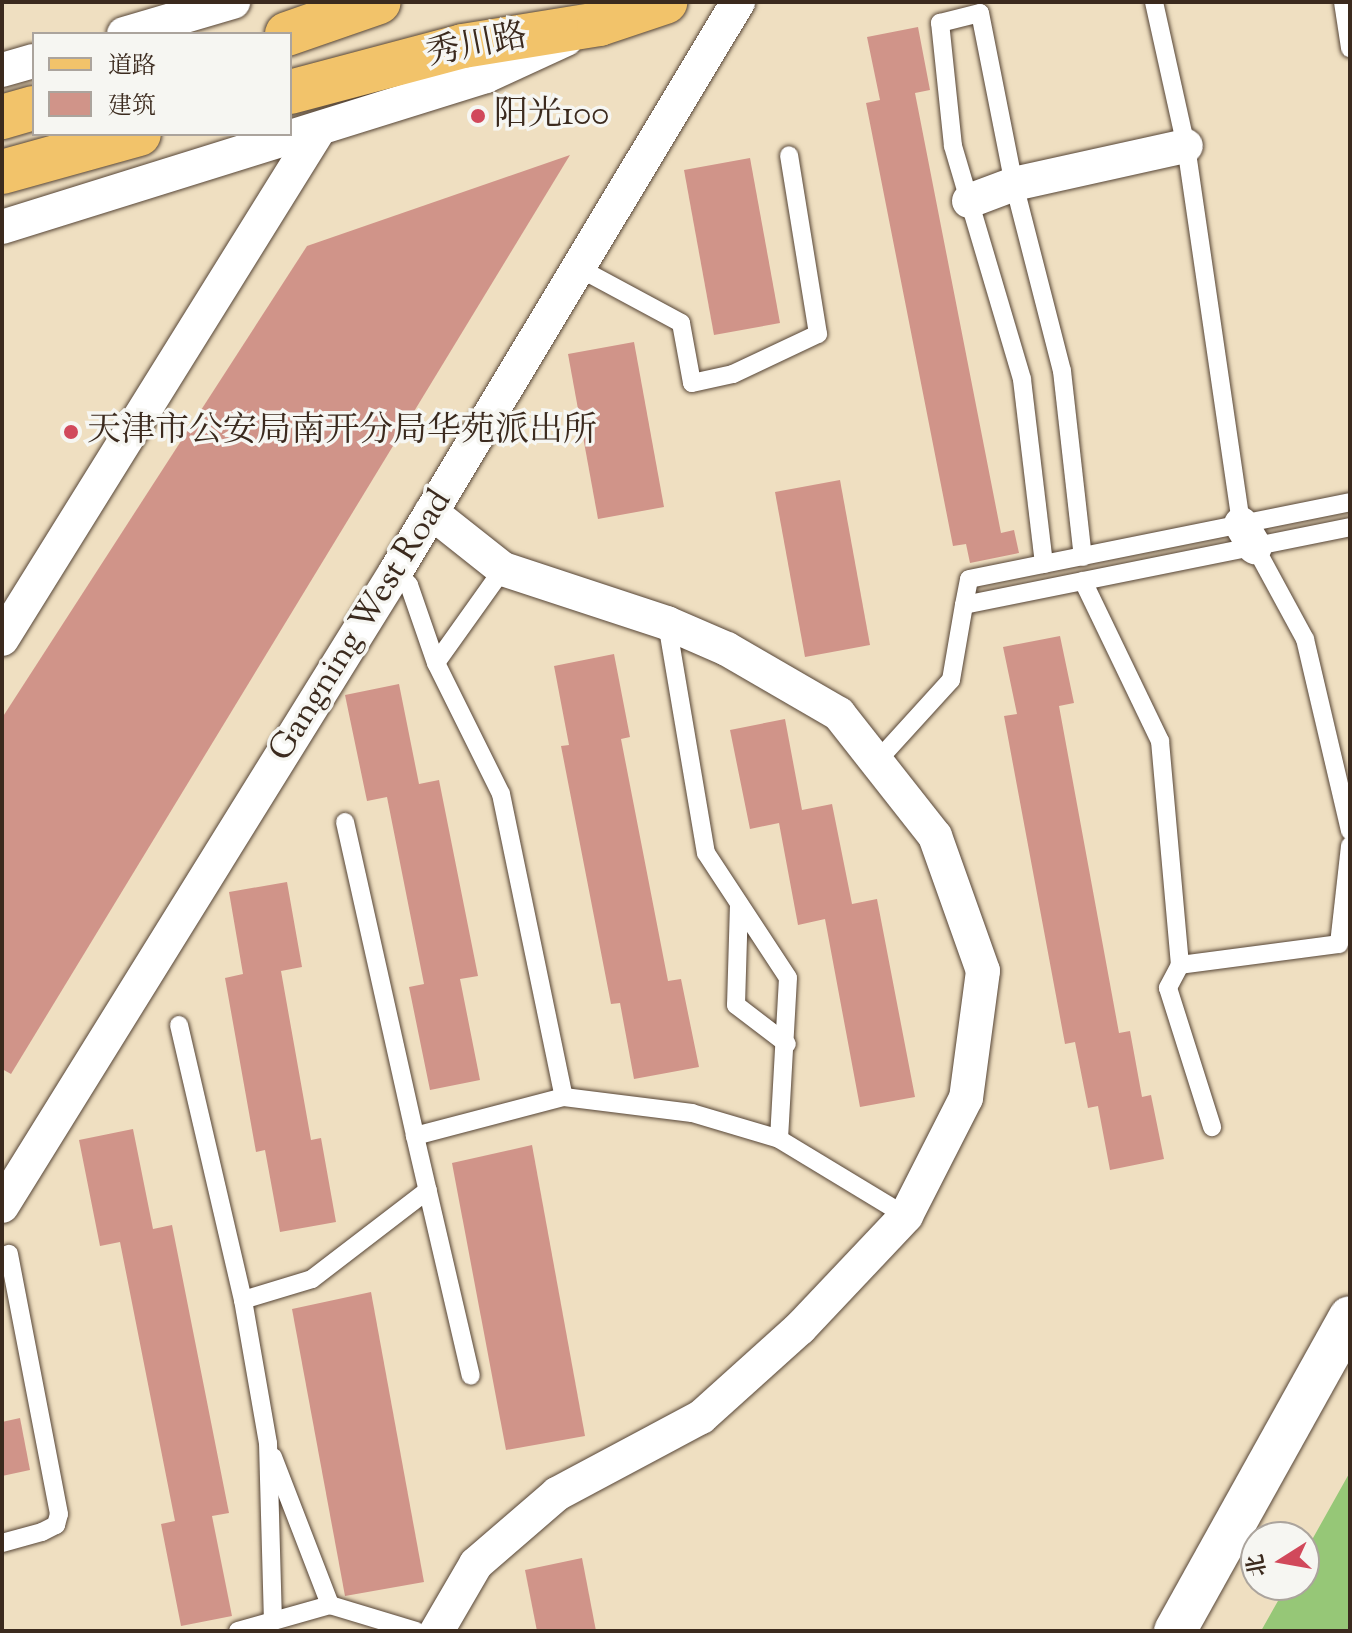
<!DOCTYPE html>
<html>
<head>
<meta charset="utf-8">
<style>
	body { margin:0 }
	#map { position:relative; width:1352px; height:1633px; overflow:hidden; background:#efdfc1; font-family:"Sorts Mill Goudy","Noto Serif SC",serif }
	div>[style] { position:absolute }
	[style*='--x'] { left:calc(var(--x)*1px); top:calc(var(--y)*1px); width:calc(var(--w)*1px); rotate:calc(var(--a)*1deg) }
	.green>* { inset:0; background:#96c777 }
	.building>* { inset:0; background:#d09489 }
	.roads { filter:drop-shadow(0 0 2px #564536) drop-shadow(0 0 2px #564536) }
	.service>* { height:18px; margin:-9px; padding:0 9px; transform-origin:9px; border-radius:9px; background:#fff }
	.minor>* { height:34px; margin:-17px; padding:0 17px; transform-origin:17px; border-radius:17px; background:#fff }
	.tertiary>* { height:42px; margin:-21px; padding:0 21px; transform-origin:21px; border-radius:21px; background:#fff }
	.primary>* { height:44px; margin:-22px; padding:0 22px; transform-origin:22px; border-radius:22px; background:#f2c36a }
	.dots>* { width:22px; height:22px; translate:-50% -50%; box-sizing:border-box; border:4px solid #f6f6f2; border-radius:50% }
	span { translate:-50% -50%; white-space:nowrap; text-align:center; line-height:1.15; -webkit-text-stroke:7px #f6f6f2; paint-order:stroke }
	.street-label { font-size:34px; color:#3b2a1e }
	.poi-label { font-size:34px; color:#3b2a1e }
	.left { translate:0 -50%; text-align:left }
	.frame { position:absolute; inset:0; border:4px solid #3b2a1e; pointer-events:none }
	.legend { position:absolute; left:32px; top:32px; width:260px; height:104px; box-sizing:border-box; background:#f6f6f2; border:2px solid #aba49d; margin:0; padding:10px 14px; list-style:none; font-size:24px; color:#3b2a1e }
	.legend li { display:flex; align-items:center; gap:16px; height:40px }
	.legend b { width:40px; border:2px solid #aba49d }
	.north { position:absolute; left:1240px; top:1521px; width:80px; height:80px; box-sizing:border-box; background:#f6f6f2; border:2px solid #aba49d; border-radius:50%; rotate:259deg; font-size:22px; font-weight:700; line-height:32px; text-align:center; color:#3b2a1e }
	.north::after { content:''; display:block; margin:auto; width:28px; height:36px; background:#d1495b; clip-path:polygon(50% 0,100% 100%,50% 72%,0 100%) }
</style>
</head>
<body>
<div id="map">
	<div class="green">
		<i style="clip-path:polygon(1350px 1472px,1350px 1631px,1261px 1631px,1287px 1585px,1304px 1585px,1304px 1554px)"></i>
	</div>
	<div class="building">
		<i style="clip-path:polygon(918px 27px,930px 90px,915px 93px,1001px 533px,1014px 530px,1019px 553px,970px 563px,966px 544px,953px 546px,866px 103px,880px 100px,867px 37px)"></i>
		<i style="clip-path:polygon(570px 155px,11px 1074px,2px 1069px,2px 718px,307px 246px)"></i>
		<i style="clip-path:polygon(750px 158px,780px 323px,714px 335px,684px 170px)"></i>
		<i style="clip-path:polygon(634px 342px,664px 507px,598px 519px,568px 354px)"></i>
		<i style="clip-path:polygon(840px 480px,870px 645px,805px 657px,775px 492px)"></i>
		<i style="clip-path:polygon(1060px 636px,1074px 703px,1059px 706px,1119px 1033px,1130px 1031px,1142px 1097px,1151px 1095px,1164px 1159px,1110px 1170px,1098px 1106px,1088px 1108px,1075px 1042px,1065px 1044px,1004px 716px,1017px 714px,1003px 647px)"></i>
		<i style="clip-path:polygon(614px 654px,630px 737px,621px 739px,668px 981px,681px 979px,699px 1067px,634px 1079px,620px 1003px,611px 1004px,561px 746px,569px 745px,554px 666px)"></i>
		<i style="clip-path:polygon(399px 684px,419px 784px,439px 780px,478px 976px,460px 979px,480px 1080px,430px 1090px,409px 987px,424px 984px,387px 797px,367px 801px,345px 695px)"></i>
		<i style="clip-path:polygon(785px 719px,802px 810px,832px 804px,852px 904px,877px 899px,915px 1097px,860px 1107px,825px 919px,798px 925px,779px 823px,750px 829px,730px 730px)"></i>
		<i style="clip-path:polygon(287px 882px,302px 967px,281px 971px,311px 1140px,321px 1138px,336px 1222px,280px 1232px,265px 1150px,256px 1152px,225px 978px,243px 974px,229px 892px)"></i>
		<i style="clip-path:polygon(133px 1129px,153px 1229px,172px 1225px,229px 1513px,212px 1516px,232px 1616px,181px 1626px,161px 1524px,175px 1521px,120px 1242px,100px 1246px,79px 1140px)"></i>
		<i style="clip-path:polygon(532px 1145px,585px 1436px,506px 1450px,452px 1163px)"></i>
		<i style="clip-path:polygon(371px 1292px,424px 1582px,345px 1596px,292px 1309px)"></i>
		<i style="clip-path:polygon(20px 1418px,30px 1470px,2px 1476px,2px 1422px)"></i>
		<i style="clip-path:polygon(582px 1558px,596px 1631px,537px 1631px,525px 1570px)"></i>
	</div>
	<div class="roads">
		<div class="service">
			<i style="--x:1154;--y:2;--w:148;--a:77.5"></i>
			<i style="--x:1186;--y:146;--w:382;--a:81.7"></i>
			<i style="--x:1343;--y:2;--w:47;--a:81.3"></i>
			<i style="--x:579;--y:268;--w:116;--a:28.3"></i>
			<i style="--x:681;--y:323;--w:61;--a:79.6"></i>
			<i style="--x:692;--y:383;--w:42;--a:-12.4"></i>
			<i style="--x:733;--y:374;--w:94;--a:-25.2"></i>
			<i style="--x:818;--y:334;--w:181;--a:-99.2"></i>
			<i style="--x:1255;--y:547;--w:105;--a:61.5"></i>
			<i style="--x:1305;--y:639;--w:197;--a:76.8"></i>
			<i style="--x:1044;--y:564;--w:186;--a:-96.8"></i>
			<i style="--x:1022;--y:379;--w:243;--a:-106.5"></i>
			<i style="--x:953;--y:146;--w:124;--a:-96"></i>
			<i style="--x:940;--y:23;--w:41;--a:-14"></i>
			<i style="--x:980;--y:13;--w:174;--a:78.8"></i>
			<i style="--x:1014;--y:184;--w:193;--a:75.6"></i>
			<i style="--x:1062;--y:371;--w:187;--a:83.6"></i>
			<i style="--x:503;--y:569;--w:115;--a:125.5"></i>
			<i style="--x:436;--y:663;--w:146;--a:63.6"></i>
			<i style="--x:501;--y:794;--w:309;--a:78.3"></i>
			<i style="--x:564;--y:1097;--w:129;--a:7.1"></i>
			<i style="--x:692;--y:1113;--w:91;--a:16.6"></i>
			<i style="--x:779;--y:1139;--w:149;--a:31.2"></i>
			<i style="--x:396;--y:571;--w:19;--a:47"></i>
			<i style="--x:409;--y:585;--w:83;--a:70.9"></i>
			<i style="--x:1083;--y:581;--w:178;--a:64.3"></i>
			<i style="--x:1160;--y:741;--w:225;--a:84.9"></i>
			<i style="--x:1180;--y:965;--w:26;--a:118"></i>
			<i style="--x:1168;--y:988;--w:146;--a:72.4"></i>
			<i style="--x:964;--y:605;--w:26;--a:-79"></i>
			<i style="--x:969;--y:579;--w:389;--a:-11.4"></i>
			<i style="--x:667;--y:623;--w:233;--a:80.4"></i>
			<i style="--x:706;--y:853;--w:149;--a:56.7"></i>
			<i style="--x:788;--y:978;--w:161;--a:93.2"></i>
			<i style="--x:879;--y:759;--w:107;--a:-47.7"></i>
			<i style="--x:951;--y:680;--w:76;--a:-80.2"></i>
			<i style="--x:964;--y:605;--w:394;--a:-11.4"></i>
			<i style="--x:345;--y:822;--w:322;--a:77.4"></i>
			<i style="--x:415;--y:1136;--w:154;--a:-14.7"></i>
			<i style="--x:739;--y:904;--w:101;--a:91.7"></i>
			<i style="--x:736;--y:1005;--w:64;--a:37.4"></i>
			<i style="--x:1180;--y:965;--w:160;--a:-7.5"></i>
			<i style="--x:1339;--y:944;--w:99;--a:-83.6"></i>
			<i style="--x:179;--y:1025;--w:282;--a:76.9"></i>
			<i style="--x:243;--y:1300;--w:72;--a:-16.9"></i>
			<i style="--x:312;--y:1279;--w:146;--a:-37.5"></i>
			<i style="--x:415;--y:1136;--w:246;--a:76.9"></i>
			<i style="--x:243;--y:1300;--w:145;--a:80.1"></i>
			<i style="--x:268;--y:1443;--w:175;--a:88.4"></i>
			<i style="--x:273;--y:1457;--w:159;--a:68.9"></i>
			<i style="--x:2;--y:1543;--w:41;--a:-15.4"></i>
			<i style="--x:42;--y:1532;--w:16;--a:-27"></i>
			<i style="--x:56;--y:1525;--w:11;--a:-75"></i>
			<i style="--x:59;--y:1514;--w:265;--a:-100.9"></i>
			<i style="--x:238;--y:1631;--w:96;--a:-15.8"></i>
			<i style="--x:330;--y:1605;--w:90;--a:16.8"></i>
		</div>
		<div class="minor">
			<i style="--x:124;--y:34;--w:114;--a:-16.4"></i>
			<i style="--x:2;--y:70;--w:33;--a:-16"></i>
			<i style="--x:969;--y:201;--w:48;--a:-20.7"></i>
			<i style="--x:1014;--y:184;--w:176;--a:-12.5"></i>
			<i style="--x:2;--y:227;--w:507;--a:-17.33"></i>
			<i style="--x:486;--y:76;--w:88;--a:-24.8"></i>
			<i style="--x:431;--y:512;--w:92;--a:38.4"></i>
			<i style="--x:503;--y:569;--w:173;--a:18.2"></i>
			<i style="--x:667;--y:623;--w:65;--a:23.4"></i>
			<i style="--x:727;--y:649;--w:129;--a:30.1"></i>
			<i style="--x:839;--y:714;--w:155;--a:51.8"></i>
			<i style="--x:935;--y:836;--w:143;--a:70.4"></i>
			<i style="--x:983;--y:971;--w:128;--a:97.6"></i>
			<i style="--x:966;--y:1098;--w:132;--a:117"></i>
			<i style="--x:906;--y:1216;--w:154;--a:133.4"></i>
			<i style="--x:800;--y:1328;--w:133;--a:138"></i>
			<i style="--x:701;--y:1417;--w:163;--a:151.9"></i>
			<i style="--x:557;--y:1494;--w:107;--a:139.2"></i>
			<i style="--x:476;--y:1564;--w:78;--a:120.2"></i>
			<i style="--x:1241;--y:524;--w:27;--a:59"></i>
			<i style="--x:2;--y:639;--w:598;--a:-58.12"></i>
			<i style="--x:2;--y:1206;--w:747;--a:-58.18"></i>
			<i style="--x:396;--y:571;--w:664;--a:-58.99"></i>
		</div>
		<div class="tertiary">
			<i style="--x:1175;--y:1631;--w:359;--a:-60.9"></i>
		</div>
		<div class="primary">
			<i style="--x:287;--y:34;--w:97;--a:-19.2"></i>
			<i style="--x:290;--y:92;--w:179;--a:-14.9"></i>
			<i style="--x:463;--y:46;--w:138;--a:-9.2"></i>
			<i style="--x:599;--y:24;--w:70;--a:-18.4"></i>
			<i style="--x:2;--y:117;--w:33;--a:-16"></i>
			<i style="--x:2;--y:172;--w:142;--a:-15.5"></i>
		</div>
	</div>
	<div class="dots">
		<i style="left:478px;top:116px;background:#d1495b"></i>
		<i style="left:71px;top:432px;background:#d1495b"></i>
	</div>
	<div class="street-label">
		<span style="left:477px;top:46px;rotate:-11deg">秀川路</span>
		<span style="left:361px;top:626px;rotate:-58deg">Gangning West Road</span>
	</div>
	<div class="poi-label">
		<span class="left" style="left:494px;top:116px">阳光100</span>
		<span class="left" style="left:87px;top:432px">天津市公安局南开分局华苑派出所</span>
	</div>
	<div class="frame"></div>
	<ul class="legend">
	<li><b style="height:10px;background:#f2c36a"></b>道路</li>
	<li><b style="height:22px;background:#d09489"></b>建筑</li>
	</ul>
	<div class="north">北</div>
</div>
</body>
</html>
